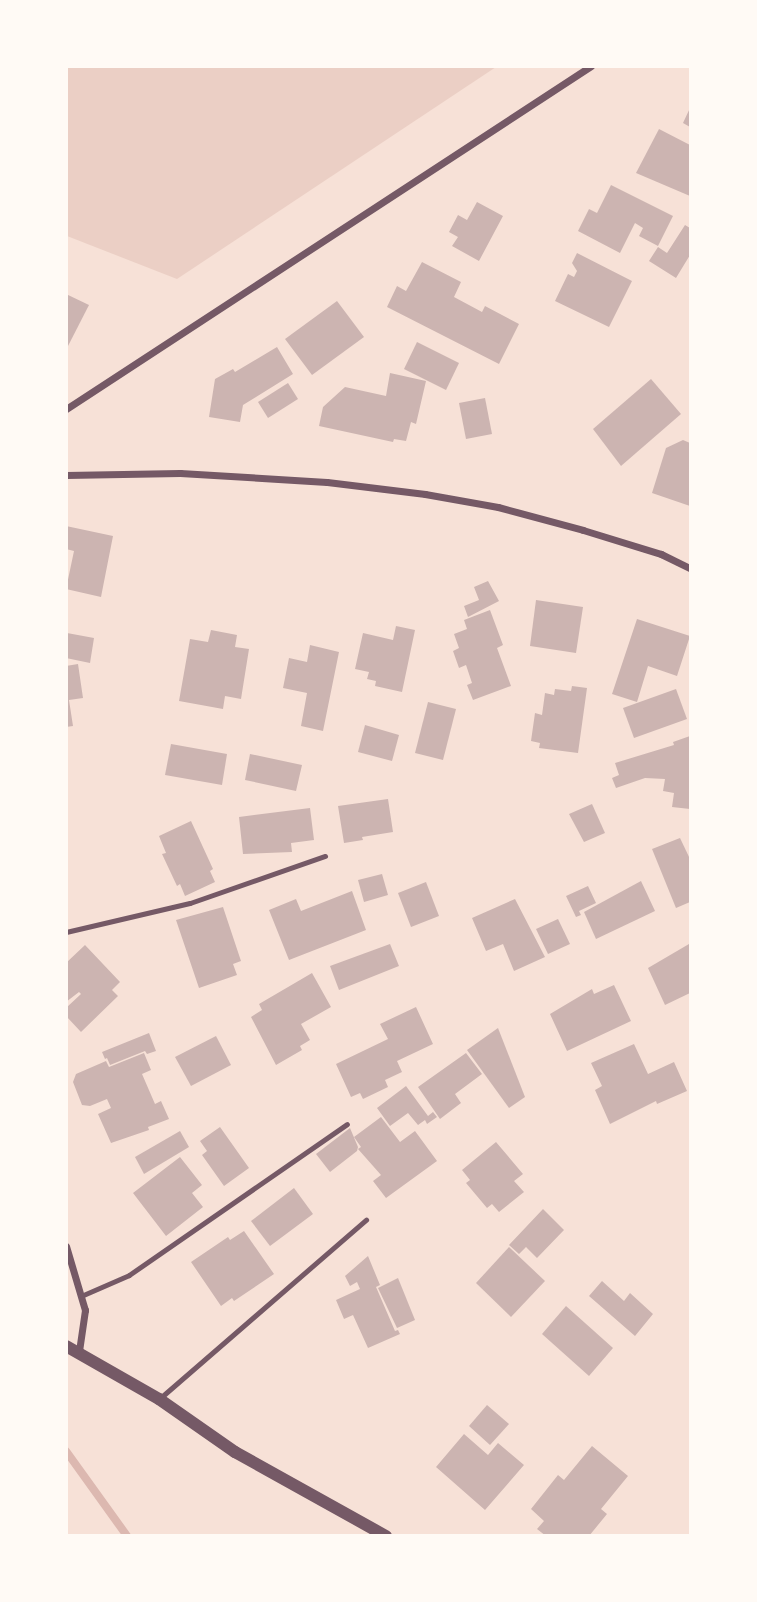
<!DOCTYPE html>
<html>
<head>
<meta charset="utf-8">
<style>
	body { margin:0 }
	#map { position:relative; width:757px; height:1602px; overflow:hidden; background:#f7e1d7; font-family:Barlow,sans-serif }
	div>[style] { position:absolute }
	[style*='--x'] { left:calc(var(--x)*1px); top:calc(var(--y)*1px); width:calc(var(--w)*1px); rotate:calc(var(--a)*1deg) }
	.green>* { inset:0; background:#ebcfc5 }
	.stream>* { height:8px; margin:-4px; padding:0 4px; transform-origin:4px; border-radius:4px; background:#dcb8b0 }
	.building>* { inset:0; background:#ccb4b1 }
	.service>* { height:5px; margin:-2.5px; padding:0 2.5px; transform-origin:2.5px; border-radius:2.5px; background:#755966 }
	.minor>* { height:7px; margin:-3.5px; padding:0 3.5px; transform-origin:3.5px; border-radius:3.5px; background:#755966 }
	.tertiary>* { height:12px; margin:-6px; padding:0 6px; transform-origin:6px; border-radius:6px; background:#755966 }
	span { translate:-50% -50%; white-space:nowrap; text-align:center; line-height:1.15; -webkit-text-stroke:5px #fffaf5; paint-order:stroke }
	.frame { position:absolute; inset:0; border:68px solid #fffaf5; pointer-events:none }
</style>
</head>
<body>
<div id="map">
	<div class="green">
		<i style="clip-path:polygon(66px 67px,67px 66px,496px 67px,177px 279px,67px 236px)"></i>
	</div>
	<div class="stream">
		<i style="--x:66;--y:1451;--w:105;--a:54.3"></i>
	</div>
	<div class="building">
		<i style="clip-path:polygon(690px 108px,690px 127px,683px 123px)"></i>
		<i style="clip-path:polygon(659px 129px,690px 145px,690px 196px,636px 173px)"></i>
		<i style="clip-path:polygon(611px 185px,673px 216px,658px 246px,639px 236px,643px 228px,635px 223px,620px 253px,578px 231px,589px 209px,597px 213px)"></i>
		<i style="clip-path:polygon(477px 202px,503px 216px,479px 261px,452px 246px,458px 237px,449px 232px,458px 215px,467px 220px)"></i>
		<i style="clip-path:polygon(685px 225px,690px 228px,690px 255px,676px 278px,649px 261px,658px 247px,667px 253px)"></i>
		<i style="clip-path:polygon(577px 253px,632px 281px,609px 327px,555px 301px,568px 274px,574px 277px,577px 271px,572px 263px)"></i>
		<i style="clip-path:polygon(422px 262px,461px 282px,454px 297px,482px 312px,485px 306px,519px 324px,499px 364px,387px 307px,397px 286px,406px 291px)"></i>
		<i style="clip-path:polygon(66px 294px,89px 305px,68px 346px,66px 345px)"></i>
		<i style="clip-path:polygon(337px 301px,364px 337px,312px 375px,285px 339px)"></i>
		<i style="clip-path:polygon(417px 342px,459px 363px,446px 390px,404px 369px)"></i>
		<i style="clip-path:polygon(277px 347px,293px 374px,243px 405px,240px 422px,209px 417px,215px 379px,233px 369px,235px 372px)"></i>
		<i style="clip-path:polygon(390px 373px,426px 381px,416px 424px,411px 422px,406px 441px,394px 439px,393px 442px,319px 426px,323px 407px,345px 387px,386px 396px)"></i>
		<i style="clip-path:polygon(651px 379px,681px 414px,621px 466px,593px 429px)"></i>
		<i style="clip-path:polygon(288px 383px,298px 399px,268px 418px,258px 402px)"></i>
		<i style="clip-path:polygon(485px 398px,492px 434px,466px 439px,459px 403px)"></i>
		<i style="clip-path:polygon(683px 440px,690px 443px,690px 506px,652px 493px,666px 448px)"></i>
		<i style="clip-path:polygon(66px 526px,113px 536px,101px 597px,66px 589px,74px 551px,66px 549px)"></i>
		<i style="clip-path:polygon(488px 581px,499px 601px,468px 617px,464px 606px,479px 600px,474px 587px)"></i>
		<i style="clip-path:polygon(536px 600px,583px 607px,576px 653px,530px 646px)"></i>
		<i style="clip-path:polygon(490px 610px,503px 645px,497px 648px,511px 686px,473px 700px,467px 685px,472px 683px,466px 665px,459px 668px,453px 651px,459px 648px,454px 634px,467px 629px,464px 620px)"></i>
		<i style="clip-path:polygon(637px 619px,690px 636px,677px 676px,648px 666px,637px 702px,612px 694px)"></i>
		<i style="clip-path:polygon(396px 626px,415px 630px,402px 692px,375px 686px,376px 681px,367px 679px,369px 672px,355px 669px,363px 633px,393px 640px)"></i>
		<i style="clip-path:polygon(211px 630px,237px 635px,235px 647px,249px 649px,241px 699px,225px 696px,223px 709px,179px 701px,190px 639px,208px 642px)"></i>
		<i style="clip-path:polygon(67px 633px,94px 638px,90px 663px,66px 658px)"></i>
		<i style="clip-path:polygon(310px 645px,339px 652px,323px 731px,301px 726px,307px 693px,283px 688px,289px 658px,307px 662px)"></i>
		<i style="clip-path:polygon(78px 664px,83px 698px,69px 700px,73px 726px,66px 727px,66px 666px)"></i>
		<i style="clip-path:polygon(572px 686px,587px 688px,578px 753px,539px 748px,540px 743px,531px 741px,535px 713px,542px 715px,545px 693px,554px 695px,555px 689px,571px 691px)"></i>
		<i style="clip-path:polygon(676px 689px,687px 719px,634px 738px,623px 708px)"></i>
		<i style="clip-path:polygon(428px 702px,456px 709px,443px 760px,415px 753px)"></i>
		<i style="clip-path:polygon(365px 725px,399px 735px,392px 761px,358px 752px)"></i>
		<i style="clip-path:polygon(690px 736px,690px 809px,672px 807px,674px 793px,663px 791px,665px 779px,645px 778px,616px 788px,612px 778px,619px 775px,615px 763px,674px 745px,673px 742px)"></i>
		<i style="clip-path:polygon(171px 744px,227px 754px,222px 785px,165px 775px)"></i>
		<i style="clip-path:polygon(250px 754px,302px 765px,296px 791px,245px 780px)"></i>
		<i style="clip-path:polygon(388px 799px,393px 832px,362px 837px,363px 840px,344px 843px,338px 806px)"></i>
		<i style="clip-path:polygon(592px 804px,605px 833px,584px 842px,569px 814px)"></i>
		<i style="clip-path:polygon(310px 808px,314px 840px,291px 843px,292px 852px,243px 854px,239px 817px)"></i>
		<i style="clip-path:polygon(191px 821px,213px 869px,210px 871px,215px 882px,185px 896px,180px 884px,177px 886px,162px 854px,166px 853px,159px 836px)"></i>
		<i style="clip-path:polygon(680px 838px,690px 859px,690px 902px,676px 908px,652px 849px)"></i>
		<i style="clip-path:polygon(382px 874px,388px 895px,364px 902px,358px 880px)"></i>
		<i style="clip-path:polygon(641px 881px,655px 911px,596px 939px,584px 912px)"></i>
		<i style="clip-path:polygon(426px 882px,439px 916px,411px 927px,398px 893px)"></i>
		<i style="clip-path:polygon(588px 886px,596px 903px,579px 911px,581px 915px,576px 917px,566px 896px)"></i>
		<i style="clip-path:polygon(352px 891px,366px 930px,289px 960px,269px 910px,296px 899px,301px 911px)"></i>
		<i style="clip-path:polygon(515px 899px,545px 957px,514px 971px,503px 944px,486px 951px,472px 918px)"></i>
		<i style="clip-path:polygon(223px 907px,241px 961px,233px 964px,237px 975px,199px 988px,176px 920px)"></i>
		<i style="clip-path:polygon(558px 919px,570px 944px,548px 954px,536px 929px)"></i>
		<i style="clip-path:polygon(390px 944px,399px 966px,339px 990px,330px 966px)"></i>
		<i style="clip-path:polygon(689px 944px,690px 993px,665px 1005px,648px 968px)"></i>
		<i style="clip-path:polygon(85px 945px,120px 982px,112px 990px,118px 996px,81px 1032px,66px 1016px,66px 1008px,81px 994px,79px 992px,66px 1002px,66px 963px)"></i>
		<i style="clip-path:polygon(312px 973px,331px 1007px,301px 1024px,310px 1040px,300px 1046px,302px 1050px,276px 1065px,251px 1017px,262px 1010px,259px 1004px)"></i>
		<i style="clip-path:polygon(614px 985px,631px 1021px,567px 1051px,550px 1014px,592px 989px,594px 994px)"></i>
		<i style="clip-path:polygon(416px 1007px,433px 1044px,397px 1061px,402px 1072px,385px 1080px,388px 1087px,363px 1099px,360px 1093px,351px 1097px,336px 1064px,388px 1039px,380px 1024px)"></i>
		<i style="clip-path:polygon(498px 1028px,525px 1097px,509px 1108px,467px 1050px)"></i>
		<i style="clip-path:polygon(149px 1033px,156px 1051px,147px 1054px,145px 1051px,110px 1065px,107px 1058px,105px 1059px,102px 1052px)"></i>
		<i style="clip-path:polygon(216px 1036px,231px 1065px,191px 1086px,175px 1057px)"></i>
		<i style="clip-path:polygon(634px 1044px,648px 1074px,674px 1062px,687px 1091px,657px 1104px,656px 1101px,610px 1124px,595px 1090px,602px 1086px,591px 1063px)"></i>
		<i style="clip-path:polygon(144px 1053px,151px 1070px,142px 1074px,155px 1104px,161px 1101px,169px 1119px,148px 1127px,149px 1130px,111px 1143px,98px 1114px,111px 1108px,107px 1099px,90px 1106px,82px 1105px,73px 1082px,76px 1074px,106px 1061px,109px 1067px)"></i>
		<i style="clip-path:polygon(466px 1053px,482px 1074px,455px 1094px,461px 1103px,440px 1119px,418px 1087px)"></i>
		<i style="clip-path:polygon(406px 1086px,428px 1116px,433px 1112px,437px 1117px,427px 1124px,425px 1120px,418px 1125px,408px 1113px,390px 1126px,377px 1108px)"></i>
		<i style="clip-path:polygon(381px 1117px,400px 1142px,415px 1131px,437px 1161px,386px 1198px,373px 1181px,381px 1175px,358px 1149px,361px 1147px,354px 1137px)"></i>
		<i style="clip-path:polygon(220px 1127px,249px 1168px,224px 1186px,202px 1155px,207px 1151px,200px 1141px)"></i>
		<i style="clip-path:polygon(350px 1128px,358px 1147px,357px 1151px,330px 1172px,316px 1154px)"></i>
		<i style="clip-path:polygon(180px 1131px,189px 1147px,144px 1174px,135px 1157px)"></i>
		<i style="clip-path:polygon(496px 1142px,523px 1174px,514px 1181px,524px 1192px,499px 1212px,492px 1204px,487px 1208px,466px 1183px,470px 1180px,462px 1170px)"></i>
		<i style="clip-path:polygon(180px 1157px,202px 1185px,192px 1193px,203px 1207px,166px 1236px,133px 1193px)"></i>
		<i style="clip-path:polygon(294px 1188px,313px 1214px,270px 1246px,251px 1221px)"></i>
		<i style="clip-path:polygon(543px 1209px,564px 1230px,537px 1258px,526px 1247px,519px 1254px,509px 1245px)"></i>
		<i style="clip-path:polygon(244px 1231px,274px 1274px,234px 1301px,232px 1298px,221px 1306px,191px 1262px,228px 1237px,230px 1240px)"></i>
		<i style="clip-path:polygon(509px 1247px,545px 1281px,511px 1317px,476px 1283px)"></i>
		<i style="clip-path:polygon(368px 1256px,380px 1285px,376px 1287px,395px 1331px,398px 1330px,400px 1334px,368px 1348px,353px 1315px,344px 1319px,336px 1300px,360px 1289px,357px 1282px,350px 1286px,345px 1276px)"></i>
		<i style="clip-path:polygon(398px 1278px,415px 1320px,397px 1328px,378px 1288px)"></i>
		<i style="clip-path:polygon(602px 1281px,624px 1301px,630px 1293px,653px 1314px,635px 1336px,589px 1296px)"></i>
		<i style="clip-path:polygon(566px 1306px,613px 1348px,589px 1376px,542px 1334px)"></i>
		<i style="clip-path:polygon(487px 1405px,509px 1424px,490px 1445px,469px 1426px)"></i>
		<i style="clip-path:polygon(464px 1434px,488px 1455px,498px 1443px,524px 1465px,485px 1510px,436px 1467px)"></i>
		<i style="clip-path:polygon(592px 1446px,628px 1476px,601px 1509px,607px 1514px,589px 1536px,546px 1536px,537px 1529px,544px 1521px,531px 1509px,558px 1475px,564px 1480px)"></i>
	</div>
	<div class="service">
		<i style="--x:66;--y:932;--w:127;--a:-13.2"></i>
		<i style="--x:190;--y:903;--w:143;--a:-19.2"></i>
		<i style="--x:81;--y:1296;--w:52;--a:-23.6"></i>
		<i style="--x:129;--y:1275;--w:265;--a:-34.7"></i>
		<i style="--x:159;--y:1399;--w:274;--a:-40.9"></i>
	</div>
	<div class="minor">
		<i style="--x:66;--y:409;--w:627;--a:-33.16"></i>
		<i style="--x:66;--y:475;--w:114;--a:-1"></i>
		<i style="--x:180;--y:473;--w:147;--a:3.5"></i>
		<i style="--x:327;--y:482;--w:99;--a:7"></i>
		<i style="--x:425;--y:494;--w:74;--a:10.1"></i>
		<i style="--x:498;--y:507;--w:88;--a:15.1"></i>
		<i style="--x:583;--y:530;--w:82;--a:17.1"></i>
		<i style="--x:661;--y:554;--w:32;--a:26"></i>
		<i style="--x:66;--y:1246;--w:67;--a:73.5"></i>
		<i style="--x:85;--y:1310;--w:41;--a:98.3"></i>
	</div>
	<div class="tertiary">
		<i style="--x:66;--y:1346;--w:107;--a:29.7"></i>
		<i style="--x:159;--y:1399;--w:93;--a:34.9"></i>
		<i style="--x:235;--y:1452;--w:173;--a:29.1"></i>
	</div>
	<div class="frame"></div>
</div>
</body>
</html>
